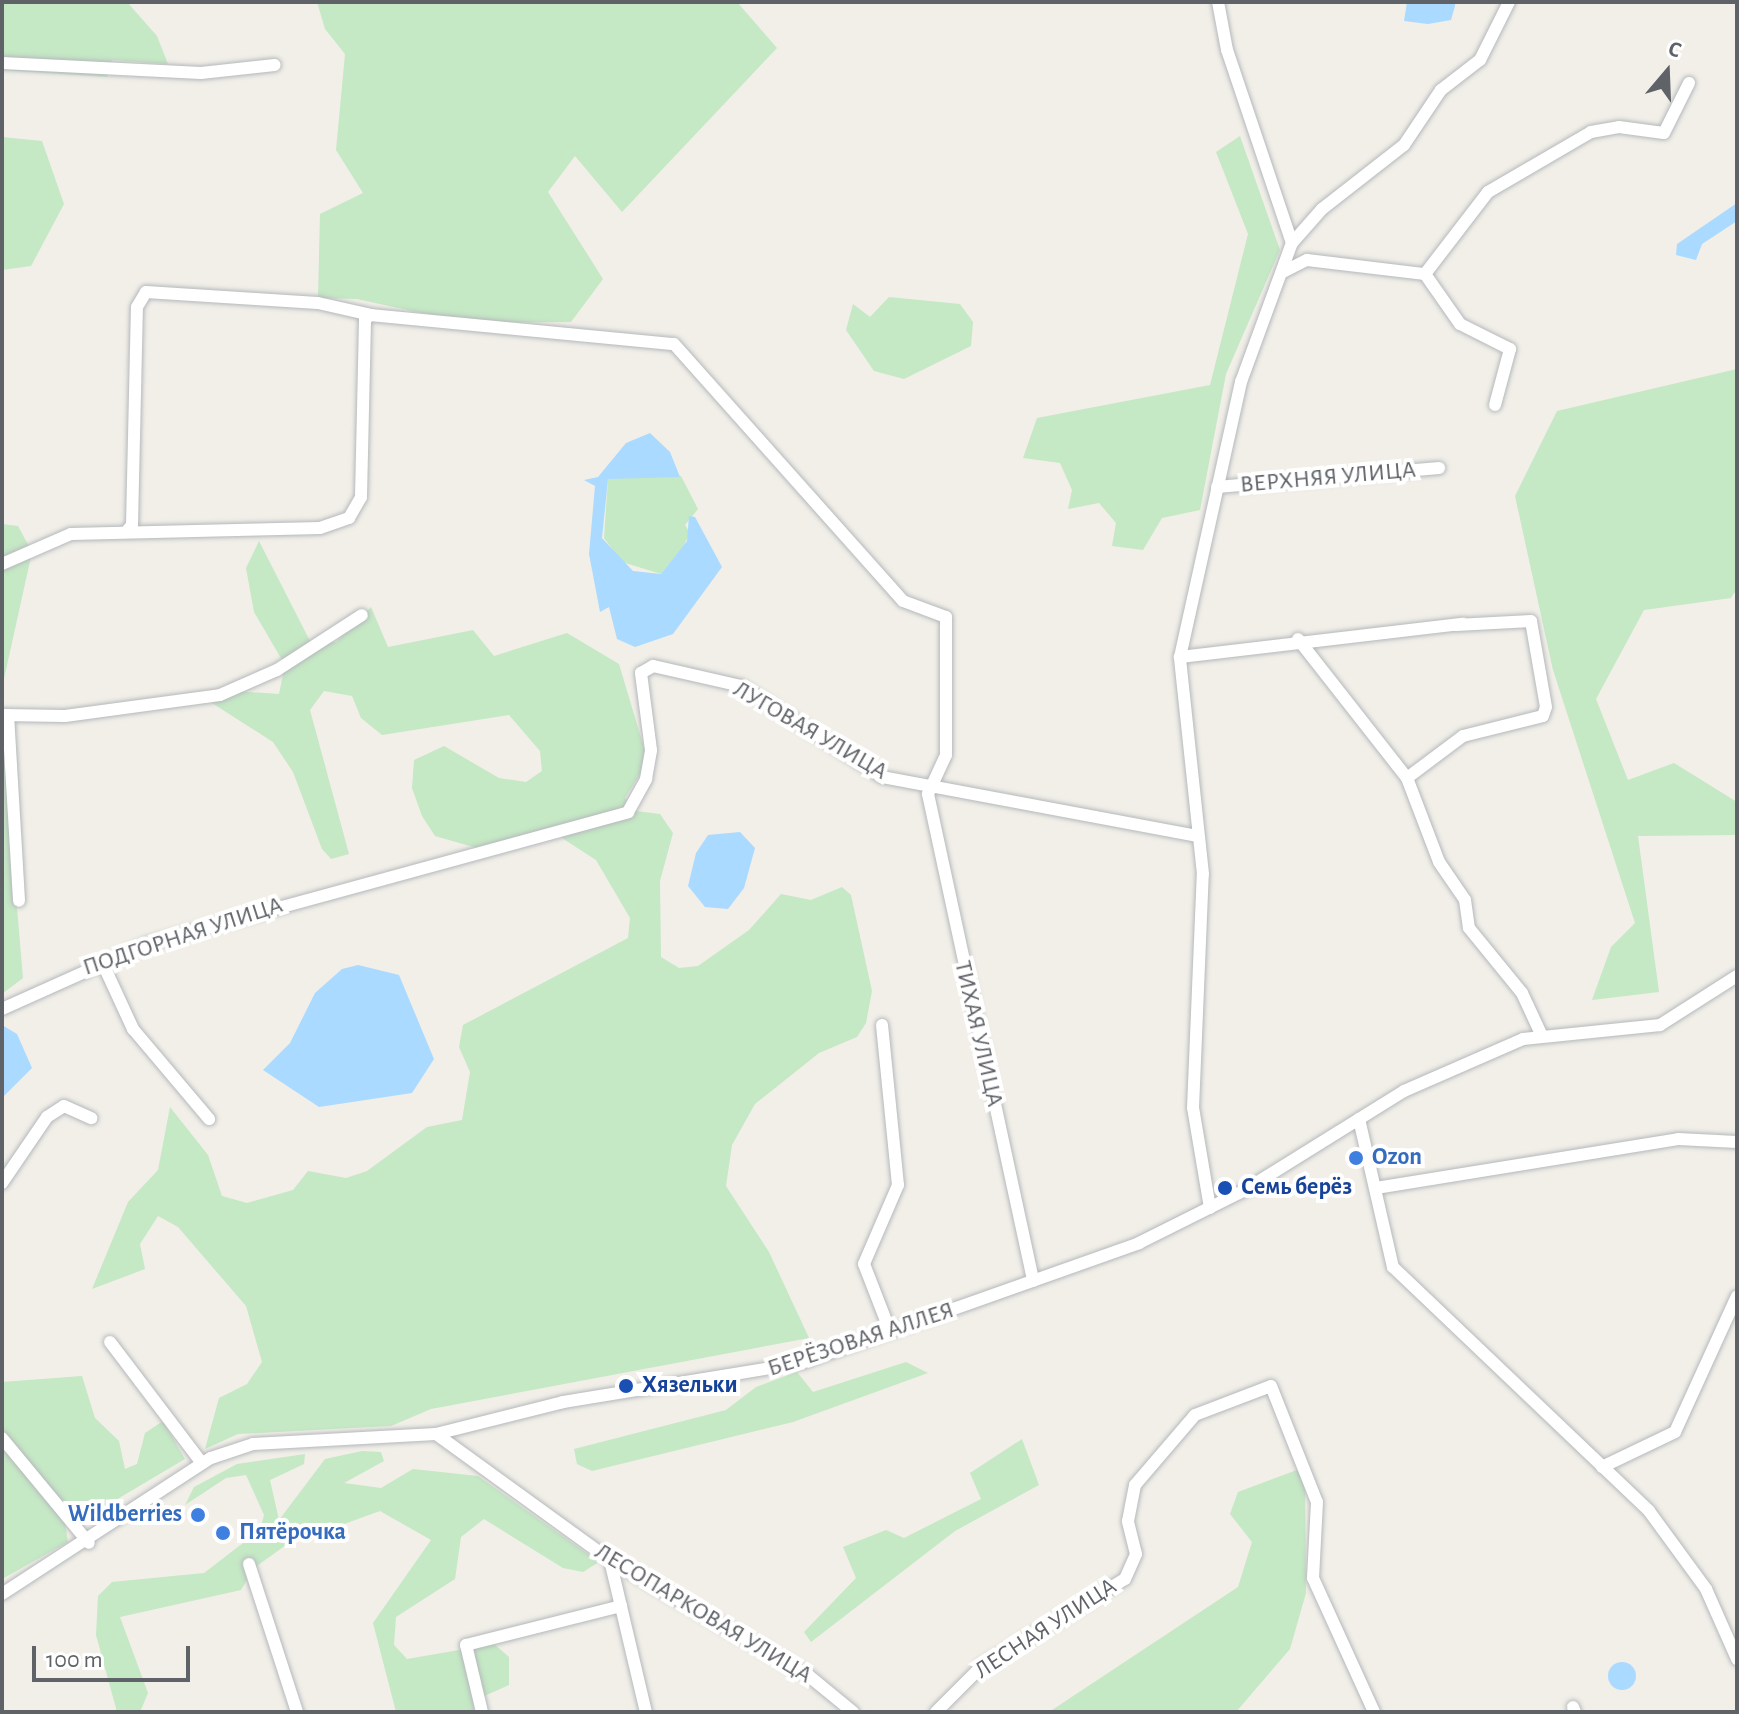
<!DOCTYPE html>
<html>
<head>
<meta charset="utf-8">
<style>
	body { margin:0 }
	#map { position:relative; width:1739px; height:1714px; overflow:hidden; background:#f1efe8; font-family:"Alegreya Sans",sans-serif }
	div>[style] { position:absolute }
	[style*='--x'] { left:calc(var(--x)*1px); top:calc(var(--y)*1px); width:calc(var(--w)*1px); rotate:calc(var(--a)*1deg) }
	.green>* { inset:0; background:#c5e8c5 }
	.water>* { inset:0; background:#aadaff }
	.round { border-radius:50% }
	.roads { filter:drop-shadow(0 0 2px #b5b8bc) drop-shadow(0 0 2px #b5b8bc) }
	.minor>* { height:12px; margin:-6px; padding:0 6px; transform-origin:6px; border-radius:6px; background:#fff }
	.dots>* { width:22px; height:22px; translate:-50% -50%; box-sizing:border-box; border:4px solid #fff; border-radius:50% }
	span { translate:-50% -50%; white-space:nowrap; text-align:center; line-height:1.15; -webkit-text-stroke:8px #fff; paint-order:stroke }
	.street-label { font-size:24px; color:#5f6368 }
	.shop-label { font-size:24px; color:#366cbe; font-weight:700 }
	.left { translate:0 -50%; text-align:left }
	.right { translate:-100% -50%; text-align:right }
	.transit-label { font-size:24px; color:#164399; font-weight:700 }
	.frame { position:absolute; inset:0; border:4px solid #5f6368; pointer-events:none }
	.north { position:absolute; left:1627px; top:32px; width:80px; height:80px; -webkit-text-stroke:6px #fff; paint-order:stroke; rotate:19deg; font-size:22px; font-weight:700; line-height:32px; text-align:center; color:#5f6368 }
	.north::after { content:''; display:block; margin:auto; width:28px; height:36px; background:#5f6368; clip-path:polygon(50% 0,100% 100%,50% 72%,0 100%) }
	.scale { position:absolute; left:32px; top:1646px; width:158px; height:36px; box-sizing:border-box; border:4px solid #5f6368; border-top:0; padding-left:10px; font-size:24px; line-height:28px; white-space:nowrap; color:#5f6368; -webkit-text-stroke:6px #fff; paint-order:stroke }
</style>
</head>
<body>
<div id="map">
	<div class="green">
		<i style="clip-path:polygon(2px 2px,127px 2px,157px 36px,168px 64px,112px 60px,107px 77px,2px 70px)"></i>
		<i style="clip-path:polygon(317px 2px,737px 2px,777px 48px,622px 212px,575px 156px,548px 192px,603px 279px,571px 322px,467px 323px,357px 299px,318px 298px,320px 214px,363px 193px,336px 150px,345px 54px,325px 29px)"></i>
		<i style="clip-path:polygon(1240px 136px,1280px 250px,1226px 374px,1200px 510px,1162px 518px,1143px 550px,1112px 546px,1116px 523px,1099px 503px,1068px 509px,1072px 490px,1060px 463px,1023px 458px,1037px 418px,1210px 385px,1248px 234px,1216px 152px)"></i>
		<i style="clip-path:polygon(2px 137px,42px 141px,64px 204px,31px 266px,2px 270px)"></i>
		<i style="clip-path:polygon(889px 297px,960px 304px,973px 322px,971px 346px,904px 379px,874px 371px,846px 330px,853px 304px,870px 317px)"></i>
		<i style="clip-path:polygon(1737px 369px,1737px 589px,1731px 598px,1644px 610px,1596px 699px,1628px 780px,1674px 763px,1737px 802px,1737px 835px,1638px 836px,1659px 992px,1592px 1000px,1611px 947px,1635px 923px,1553px 670px,1515px 496px,1557px 411px)"></i>
		<i style="clip-path:polygon(635px 473px,681px 476px,698px 509px,685px 525px,690px 533px,683px 547px,661px 574px,622px 562px,604px 538px,608px 479px)"></i>
		<i style="clip-path:polygon(2px 524px,18px 526px,32px 552px,2px 688px)"></i>
		<i style="clip-path:polygon(259px 541px,311px 643px,336px 642px,371px 607px,388px 647px,473px 630px,494px 656px,567px 633px,619px 664px,648px 761px,625px 798px,636px 811px,660px 814px,673px 833px,660px 881px,661px 957px,679px 968px,698px 966px,749px 930px,781px 894px,811px 900px,842px 887px,851px 895px,872px 991px,866px 1023px,857px 1037px,819px 1053px,755px 1104px,732px 1145px,726px 1186px,769px 1252px,809px 1338px,431px 1409px,391px 1426px,238px 1434px,205px 1449px,219px 1398px,247px 1384px,262px 1362px,246px 1306px,178px 1227px,158px 1216px,140px 1244px,145px 1269px,92px 1289px,128px 1202px,158px 1170px,170px 1107px,208px 1155px,222px 1196px,247px 1203px,293px 1190px,308px 1171px,346px 1178px,367px 1171px,427px 1127px,462px 1120px,470px 1072px,459px 1047px,463px 1025px,628px 938px,630px 918px,596px 860px,548px 829px,477px 848px,435px 836px,422px 816px,412px 788px,414px 760px,444px 746px,499px 778px,526px 782px,542px 771px,540px 751px,509px 715px,382px 735px,361px 718px,352px 696px,324px 691px,310px 710px,349px 854px,331px 859px,322px 849px,293px 772px,273px 742px,212px 703px,235px 691px,279px 694px,285px 665px,254px 612px,246px 568px)"></i>
		<i style="clip-path:polygon(2px 733px,23px 978px,2px 994px)"></i>
		<i style="clip-path:polygon(906px 1362px,928px 1373px,793px 1422px,592px 1471px,577px 1464px,574px 1449px,726px 1410px,756px 1387px,797px 1372px,813px 1392px)"></i>
		<i style="clip-path:polygon(82px 1376px,95px 1418px,119px 1441px,125px 1469px,137px 1464px,145px 1433px,163px 1421px,185px 1459px,82px 1520px,64px 1517px,68px 1542px,2px 1579px,2px 1382px)"></i>
		<i style="clip-path:polygon(1022px 1439px,1039px 1485px,955px 1531px,811px 1642px,804px 1632px,856px 1578px,843px 1547px,886px 1530px,904px 1538px,981px 1499px,970px 1473px)"></i>
		<i style="clip-path:polygon(362px 1451px,381px 1452px,384px 1461px,344px 1483px,381px 1488px,413px 1469px,478px 1476px,599px 1562px,583px 1572px,563px 1568px,484px 1519px,461px 1537px,455px 1579px,396px 1617px,394px 1645px,407px 1659px,494px 1644px,509px 1657px,509px 1685px,482px 1697px,472px 1712px,396px 1712px,373px 1623px,431px 1540px,380px 1511px,286px 1545px,254px 1568px,241px 1590px,120px 1617px,148px 1693px,140px 1712px,117px 1712px,96px 1635px,98px 1596px,112px 1582px,204px 1573px,260px 1530px,264px 1515px,246px 1475px,226px 1478px,185px 1505px,194px 1487px,237px 1464px,305px 1454px,304px 1464px,270px 1480px,279px 1520px,325px 1459px)"></i>
		<i style="clip-path:polygon(1297px 1470px,1305px 1479px,1306px 1593px,1290px 1649px,1236px 1712px,1049px 1712px,1238px 1587px,1252px 1542px,1230px 1514px,1238px 1492px)"></i>
	</div>
	<div class="water">
		<i style="clip-path:polygon(1407px 2px,1455px 2px,1455px 6px,1451px 20px,1428px 24px,1404px 21px)"></i>
		<i style="clip-path:polygon(1737px 203px,1737px 221px,1702px 244px,1696px 260px,1676px 255px,1677px 244px)"></i>
		<i style="clip-path:polygon(650px 433px,670px 452px,680px 477px,608px 479px,602px 538px,633px 571px,661px 574px,687px 541px,689px 516px,695px 517px,722px 567px,673px 634px,635px 647px,617px 639px,609px 607px,600px 612px,589px 554px,595px 486px,584px 480px,598px 477px,626px 443px)"></i>
		<i style="clip-path:polygon(740px 832px,755px 848px,744px 888px,728px 909px,705px 907px,688px 886px,696px 853px,708px 835px)"></i>
		<i style="clip-path:polygon(358px 965px,399px 975px,434px 1059px,412px 1093px,319px 1107px,263px 1070px,290px 1043px,315px 993px,342px 969px)"></i>
		<i style="clip-path:polygon(2px 1025px,17px 1034px,32px 1068px,2px 1098px)"></i>
		<i class="round" style="left:1608px;top:1662px;width:28px;height:28px"></i>
	</div>
	<div class="roads">
		<div class="minor">
			<i style="--x:2;--y:63;--w:199;--a:2.9"></i>
			<i style="--x:201;--y:73;--w:74;--a:-6.2"></i>
			<i style="--x:1292;--y:243;--w:45;--a:-48.6"></i>
			<i style="--x:1322;--y:209;--w:104;--a:-38"></i>
			<i style="--x:1404;--y:145;--w:66;--a:-56.1"></i>
			<i style="--x:1441;--y:90;--w:49;--a:-37.6"></i>
			<i style="--x:1480;--y:60;--w:65;--a:-63.4"></i>
			<i style="--x:1283;--y:272;--w:27;--a:-27"></i>
			<i style="--x:1307;--y:260;--w:119;--a:6.8"></i>
			<i style="--x:1425;--y:274;--w:103;--a:-52.5"></i>
			<i style="--x:1488;--y:192;--w:119;--a:-30.2"></i>
			<i style="--x:1591;--y:132;--w:28;--a:-10"></i>
			<i style="--x:1619;--y:127;--w:45;--a:7.6"></i>
			<i style="--x:1664;--y:133;--w:56;--a:-63.4"></i>
			<i style="--x:1425;--y:274;--w:61;--a:55"></i>
			<i style="--x:1460;--y:324;--w:56;--a:26.6"></i>
			<i style="--x:1510;--y:349;--w:58;--a:105"></i>
			<i style="--x:1217;--y:487;--w:223;--a:-4.9"></i>
			<i style="--x:126;--y:532;--w:9;--a:-49"></i>
			<i style="--x:132;--y:525;--w:218;--a:-88.7"></i>
			<i style="--x:137;--y:307;--w:17;--a:-59"></i>
			<i style="--x:146;--y:292;--w:172;--a:3.7"></i>
			<i style="--x:318;--y:303;--w:54;--a:12.8"></i>
			<i style="--x:2;--y:564;--w:75;--a:-23.5"></i>
			<i style="--x:71;--y:534;--w:249;--a:-1.4"></i>
			<i style="--x:320;--y:528;--w:31;--a:-19"></i>
			<i style="--x:349;--y:518;--w:24;--a:-60"></i>
			<i style="--x:361;--y:497;--w:178;--a:-88.7"></i>
			<i style="--x:365;--y:319;--w:7;--a:-34"></i>
			<i style="--x:371;--y:315;--w:304;--a:5.5"></i>
			<i style="--x:674;--y:344;--w:344;--a:48.3"></i>
			<i style="--x:903;--y:601;--w:46;--a:20.4"></i>
			<i style="--x:946;--y:617;--w:138;--a:90"></i>
			<i style="--x:946;--y:755;--w:43;--a:114.8"></i>
			<i style="--x:928;--y:794;--w:498;--a:77.8"></i>
			<i style="--x:1298;--y:639;--w:177;--a:51.9"></i>
			<i style="--x:1407;--y:778;--w:90;--a:69.1"></i>
			<i style="--x:1439;--y:862;--w:46;--a:55.6"></i>
			<i style="--x:1465;--y:900;--w:28;--a:82"></i>
			<i style="--x:1469;--y:928;--w:84;--a:50.8"></i>
			<i style="--x:1522;--y:993;--w:47;--a:65.1"></i>
			<i style="--x:1180;--y:657;--w:285;--a:-6.7"></i>
			<i style="--x:2;--y:715;--w:63;--a:0.9"></i>
			<i style="--x:65;--y:716;--w:156;--a:-7.7"></i>
			<i style="--x:220;--y:695;--w:62;--a:-23.7"></i>
			<i style="--x:277;--y:670;--w:101;--a:-32.9"></i>
			<i style="--x:8;--y:715;--w:186;--a:86.6"></i>
			<i style="--x:1407;--y:778;--w:70;--a:-36.9"></i>
			<i style="--x:1463;--y:736;--w:82;--a:-14"></i>
			<i style="--x:1543;--y:716;--w:9;--a:-72"></i>
			<i style="--x:1546;--y:707;--w:87;--a:-99.9"></i>
			<i style="--x:1531;--y:621;--w:75;--a:176.9"></i>
			<i style="--x:103;--y:964;--w:72;--a:65.2"></i>
			<i style="--x:133;--y:1029;--w:118;--a:49.8"></i>
			<i style="--x:2;--y:1009;--w:159;--a:-24.1"></i>
			<i style="--x:147;--y:944;--w:499;--a:-15.3"></i>
			<i style="--x:628;--y:812;--w:38;--a:-61"></i>
			<i style="--x:646;--y:779;--w:29;--a:-80"></i>
			<i style="--x:651;--y:750;--w:78;--a:-97.4"></i>
			<i style="--x:641;--y:673;--w:14;--a:-30"></i>
			<i style="--x:653;--y:666;--w:90;--a:12.8"></i>
			<i style="--x:741;--y:686;--w:168;--a:32.8"></i>
			<i style="--x:882;--y:777;--w:321;--a:10.6"></i>
			<i style="--x:882;--y:1025;--w:161;--a:84.3"></i>
			<i style="--x:898;--y:1185;--w:86;--a:113.3"></i>
			<i style="--x:864;--y:1264;--w:72;--a:68.8"></i>
			<i style="--x:1359;--y:1119;--w:152;--a:77.1"></i>
			<i style="--x:1393;--y:1267;--w:354;--a:43.6"></i>
			<i style="--x:1649;--y:1511;--w:97;--a:53.8"></i>
			<i style="--x:1706;--y:1589;--w:77;--a:66.1"></i>
			<i style="--x:2;--y:1183;--w:80;--a:-55.7"></i>
			<i style="--x:47;--y:1117;--w:20;--a:-33"></i>
			<i style="--x:64;--y:1106;--w:30;--a:24"></i>
			<i style="--x:1376;--y:1188;--w:306;--a:-9.2"></i>
			<i style="--x:1678;--y:1139;--w:59;--a:2.9"></i>
			<i style="--x:1210;--y:1208;--w:101;--a:-99.6"></i>
			<i style="--x:1193;--y:1108;--w:234;--a:-87.6"></i>
			<i style="--x:1203;--y:874;--w:218;--a:-96.1"></i>
			<i style="--x:1180;--y:657;--w:282;--a:-77.5"></i>
			<i style="--x:1241;--y:382;--w:148;--a:-69.9"></i>
			<i style="--x:1292;--y:243;--w:204;--a:-108.6"></i>
			<i style="--x:1227;--y:50;--w:49;--a:-100.6"></i>
			<i style="--x:110;--y:1342;--w:152;--a:52.8"></i>
			<i style="--x:436;--y:1434;--w:215;--a:35.9"></i>
			<i style="--x:610;--y:1560;--w:230;--a:30.2"></i>
			<i style="--x:809;--y:1676;--w:57;--a:39.3"></i>
			<i style="--x:2;--y:1438;--w:136;--a:50.4"></i>
			<i style="--x:1602;--y:1467;--w:81;--a:-25.6"></i>
			<i style="--x:1675;--y:1432;--w:149;--a:-65.5"></i>
			<i style="--x:610;--y:1560;--w:156;--a:76.7"></i>
			<i style="--x:249;--y:1564;--w:156;--a:72"></i>
			<i style="--x:2;--y:1594;--w:249;--a:-33.1"></i>
			<i style="--x:211;--y:1458;--w:44;--a:-18.4"></i>
			<i style="--x:253;--y:1444;--w:183;--a:-3.1"></i>
			<i style="--x:436;--y:1434;--w:131;--a:-14.1"></i>
			<i style="--x:563;--y:1402;--w:241;--a:-9.3"></i>
			<i style="--x:801;--y:1363;--w:359;--a:-19.5"></i>
			<i style="--x:1139;--y:1243;--w:119;--a:-26.6"></i>
			<i style="--x:1245;--y:1190;--w:187;--a:-31.9"></i>
			<i style="--x:1404;--y:1091;--w:130;--a:-23.6"></i>
			<i style="--x:1523;--y:1039;--w:138;--a:-5.8"></i>
			<i style="--x:1660;--y:1025;--w:91;--a:-32.5"></i>
			<i style="--x:1573;--y:1707;--w:5;--a:68"></i>
			<i style="--x:482;--y:1712;--w:69;--a:-103.4"></i>
			<i style="--x:466;--y:1645;--w:160;--a:-14.1"></i>
			<i style="--x:936;--y:1712;--w:65;--a:-45"></i>
			<i style="--x:982;--y:1666;--w:167;--a:-31.3"></i>
			<i style="--x:1125;--y:1579;--w:27;--a:-66"></i>
			<i style="--x:1136;--y:1554;--w:34;--a:-104"></i>
			<i style="--x:1128;--y:1521;--w:37;--a:-79"></i>
			<i style="--x:1135;--y:1485;--w:92;--a:-49.4"></i>
			<i style="--x:1195;--y:1415;--w:81;--a:-20.9"></i>
			<i style="--x:1271;--y:1386;--w:125;--a:68.4"></i>
			<i style="--x:1317;--y:1502;--w:76;--a:93"></i>
			<i style="--x:1313;--y:1578;--w:147;--a:65.5"></i>
		</div>
	</div>
	<div class="dots">
		<i style="left:1356px;top:1158px;background:#3f7fe0"></i>
		<i style="left:1225px;top:1188px;background:#1a4fb4"></i>
		<i style="left:626px;top:1386px;background:#1a4fb4"></i>
		<i style="left:198px;top:1515px;background:#3f7fe0"></i>
		<i style="left:223px;top:1533px;background:#3f7fe0"></i>
	</div>
	<div class="street-label">
		<span style="left:1328px;top:478px;rotate:-5deg">ВЕРХНЯЯ УЛИЦА</span>
		<span style="left:810px;top:731px;rotate:30deg">ЛУГОВАЯ УЛИЦА</span>
		<span style="left:183px;top:937px;rotate:-18deg">ПОДГОРНАЯ УЛИЦА</span>
		<span style="left:978px;top:1034px;rotate:77deg">ТИХАЯ УЛИЦА</span>
		<span style="left:861px;top:1340px;rotate:-18deg">БЕРЁЗОВАЯ АЛЛЕЯ</span>
		<span style="left:703px;top:1614px;rotate:31deg">ЛЕСОПАРКОВАЯ УЛИЦА</span>
		<span style="left:1046px;top:1629px;rotate:-33deg">ЛЕСНАЯ УЛИЦА</span>
	</div>
	<div class="shop-label">
		<span class="left" style="left:1372px;top:1158px">Ozon</span>
		<span class="right" style="left:182px;top:1515px">Wildberries</span>
		<span class="left" style="left:239px;top:1533px">Пятёрочка</span>
	</div>
	<div class="transit-label">
		<span class="left" style="left:1241px;top:1188px">Семь берёз</span>
		<span class="left" style="left:642px;top:1386px">Хязельки</span>
	</div>
	<div class="frame"></div>
	<div class="north">С</div>
	<div class="scale">100 m</div>
</div>
</body>
</html>
